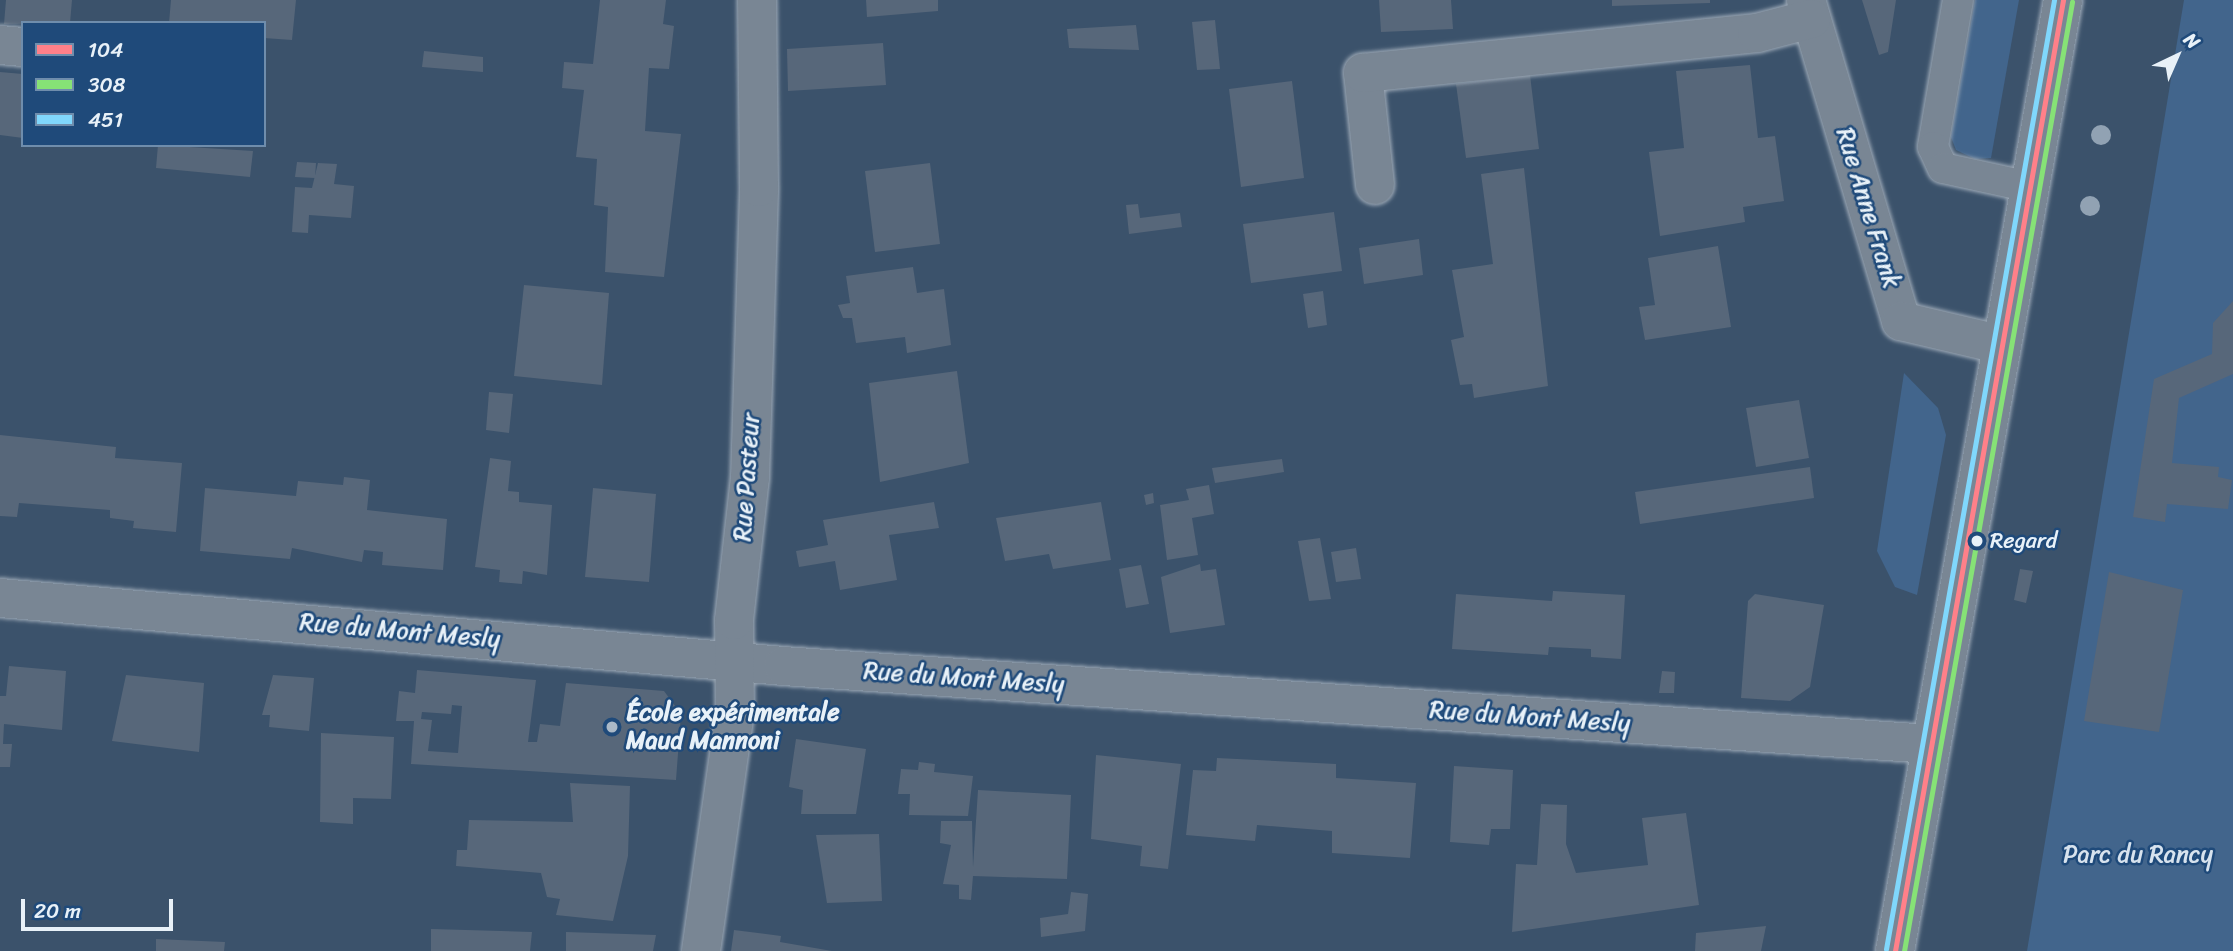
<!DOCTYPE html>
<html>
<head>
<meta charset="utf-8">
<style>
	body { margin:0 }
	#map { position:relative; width:2233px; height:951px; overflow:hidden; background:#3b526b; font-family:Sriracha,sans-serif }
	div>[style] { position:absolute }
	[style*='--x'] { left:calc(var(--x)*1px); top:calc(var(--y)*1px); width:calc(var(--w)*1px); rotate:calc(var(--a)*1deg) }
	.green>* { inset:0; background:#42658c }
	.building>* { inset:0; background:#57677a }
	.roads { filter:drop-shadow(0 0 2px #9da9b6) drop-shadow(0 0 2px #9da9b6) }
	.service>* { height:30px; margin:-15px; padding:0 15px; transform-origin:15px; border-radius:15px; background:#798694 }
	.minor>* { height:38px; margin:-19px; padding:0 19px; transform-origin:19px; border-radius:19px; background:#798694 }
	.primary>* { height:38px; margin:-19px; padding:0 19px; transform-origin:19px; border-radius:19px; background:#798694 }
	.bus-1>* { height:5px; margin:-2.5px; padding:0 2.5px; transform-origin:2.5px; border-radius:2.5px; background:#ff8089 }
	.bus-2>* { height:5px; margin:-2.5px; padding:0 2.5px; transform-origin:2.5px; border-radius:2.5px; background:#86e276 }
	.bus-3>* { height:5px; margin:-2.5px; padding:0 2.5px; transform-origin:2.5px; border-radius:2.5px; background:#80d7fc }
	.trees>* { width:20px; height:20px; margin:-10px; border-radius:50%; background:#91a2b3 }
	.dots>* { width:19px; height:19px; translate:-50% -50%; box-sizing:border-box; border:4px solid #1f4a7a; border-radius:50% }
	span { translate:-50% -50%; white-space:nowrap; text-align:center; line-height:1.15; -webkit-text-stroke:5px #1f4a7a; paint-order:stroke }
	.bus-label { font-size:22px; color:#e8f1f8 }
	.left { translate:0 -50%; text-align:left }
	.street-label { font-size:24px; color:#e8f1f8 }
	.poi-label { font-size:24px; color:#e8f1f8; font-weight:700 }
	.park-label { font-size:24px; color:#d8e3ee }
	.legend { position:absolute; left:21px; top:21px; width:245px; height:126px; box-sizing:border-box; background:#1f4a7a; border:2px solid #6f8dac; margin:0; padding:9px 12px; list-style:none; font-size:21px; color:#e8f1f8 }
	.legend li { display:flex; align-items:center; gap:14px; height:35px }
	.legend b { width:35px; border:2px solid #6f8dac }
	.north { position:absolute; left:2142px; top:21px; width:70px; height:70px; -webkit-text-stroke:5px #1f4a7a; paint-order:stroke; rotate:44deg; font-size:19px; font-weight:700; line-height:28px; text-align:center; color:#e8f1f8 }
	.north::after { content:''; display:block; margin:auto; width:24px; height:32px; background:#e8f1f8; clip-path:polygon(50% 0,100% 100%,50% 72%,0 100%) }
	.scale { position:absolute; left:21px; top:899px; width:152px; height:32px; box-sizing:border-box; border:4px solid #e8f1f8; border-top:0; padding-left:9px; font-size:21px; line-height:24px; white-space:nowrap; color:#e8f1f8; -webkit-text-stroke:5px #1f4a7a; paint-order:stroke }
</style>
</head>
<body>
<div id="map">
	<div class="green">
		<i style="clip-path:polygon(1975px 0,2019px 0,1991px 158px,1975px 159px,1956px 150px,1951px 137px)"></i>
		<i style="clip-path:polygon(2184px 0,2233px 0,2233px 951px,2027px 951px)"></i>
		<i style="clip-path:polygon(1904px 373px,1938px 408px,1946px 435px,1917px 595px,1895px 587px,1877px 551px)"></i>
	</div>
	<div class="building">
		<i style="clip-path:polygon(6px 0,72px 0,70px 23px,4px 24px)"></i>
		<i style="clip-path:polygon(171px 0,296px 0,292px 40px,264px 38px,264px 23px,169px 23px)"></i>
		<i style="clip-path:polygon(600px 0,666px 0,663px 24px,674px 26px,669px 69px,649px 68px,645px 131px,681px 134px,664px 277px,605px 272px,608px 207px,594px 205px,597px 159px,576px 157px,584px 90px,562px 88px,564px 62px,593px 64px)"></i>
		<i style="clip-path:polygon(866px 0,938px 0,938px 11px,867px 17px)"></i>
		<i style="clip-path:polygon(1379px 0,1451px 0,1453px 29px,1381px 32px)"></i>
		<i style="clip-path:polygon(1612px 0,1710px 0,1710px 3px,1612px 6px)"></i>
		<i style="clip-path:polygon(1862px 0,1896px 0,1888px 52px,1879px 55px)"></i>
		<i style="clip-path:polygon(1215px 20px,1220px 69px,1197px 70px,1192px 22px)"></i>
		<i style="clip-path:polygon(1136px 25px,1139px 50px,1069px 48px,1067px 29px)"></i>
		<i style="clip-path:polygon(883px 43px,886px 85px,788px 91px,787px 49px)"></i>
		<i style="clip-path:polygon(424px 51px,483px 57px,483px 72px,422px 67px)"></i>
		<i style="clip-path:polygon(1750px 65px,1758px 138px,1775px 136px,1784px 201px,1743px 207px,1745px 222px,1660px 236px,1649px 152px,1684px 148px,1676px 71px)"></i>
		<i style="clip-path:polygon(0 72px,23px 74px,23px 138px,0 135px)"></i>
		<i style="clip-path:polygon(1530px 75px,1539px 149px,1466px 158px,1456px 84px)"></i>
		<i style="clip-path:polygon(1292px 81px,1304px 178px,1241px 187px,1229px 89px)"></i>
		<i style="clip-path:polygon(158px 145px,253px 151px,250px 177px,156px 168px)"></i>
		<i style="clip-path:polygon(297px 162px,316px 163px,315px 178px,295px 177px)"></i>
		<i style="clip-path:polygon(318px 163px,337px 164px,334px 184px,354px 186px,351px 218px,309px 215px,308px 233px,292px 232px,295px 187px,312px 188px)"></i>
		<i style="clip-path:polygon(930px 163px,940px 244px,875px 252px,865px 171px)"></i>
		<i style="clip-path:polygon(1524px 168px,1548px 386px,1474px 398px,1472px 384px,1460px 385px,1451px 340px,1464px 337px,1452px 270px,1493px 264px,1481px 174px)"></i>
		<i style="clip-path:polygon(1138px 204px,1140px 218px,1180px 213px,1182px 227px,1129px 234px,1126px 205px)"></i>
		<i style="clip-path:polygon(1334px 212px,1342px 271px,1251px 283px,1243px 224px)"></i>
		<i style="clip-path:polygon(1419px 239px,1423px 275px,1364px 284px,1359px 248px)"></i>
		<i style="clip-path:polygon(1718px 246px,1731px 327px,1645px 340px,1639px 307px,1655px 305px,1648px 258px)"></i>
		<i style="clip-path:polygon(913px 267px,917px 293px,944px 289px,951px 345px,907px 353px,905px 337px,856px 343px,852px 318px,843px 318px,838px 305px,850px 303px,846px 276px)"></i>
		<i style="clip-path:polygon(524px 285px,609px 293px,602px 385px,514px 376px)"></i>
		<i style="clip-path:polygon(1323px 291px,1327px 325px,1308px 328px,1303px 294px)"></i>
		<i style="clip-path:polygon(2233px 301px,2233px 374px,2179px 398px,2172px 463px,2219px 467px,2218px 477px,2232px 480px,2228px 509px,2167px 504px,2165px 522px,2133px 517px,2154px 379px,2212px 354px,2213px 323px)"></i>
		<i style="clip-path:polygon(957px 371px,969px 463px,880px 482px,869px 383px)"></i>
		<i style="clip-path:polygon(489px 392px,513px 394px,509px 433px,486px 430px)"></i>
		<i style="clip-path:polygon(1799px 400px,1809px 458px,1756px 467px,1746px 408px)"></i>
		<i style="clip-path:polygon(0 435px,116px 447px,115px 458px,182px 463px,176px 532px,133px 528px,134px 521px,110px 518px,110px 510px,19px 503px,17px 517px,0 516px)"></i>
		<i style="clip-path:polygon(490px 458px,511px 461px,508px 491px,519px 492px,519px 502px,552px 505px,547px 575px,523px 571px,522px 584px,499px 582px,500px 570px,475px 567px)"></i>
		<i style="clip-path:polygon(1282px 459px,1284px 472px,1215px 483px,1212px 468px)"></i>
		<i style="clip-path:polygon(1810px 467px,1814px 498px,1640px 524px,1635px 492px)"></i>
		<i style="clip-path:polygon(344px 477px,370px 480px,367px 510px,447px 519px,443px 570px,382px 565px,383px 552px,364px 550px,362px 562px,292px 548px,290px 559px,200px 551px,205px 488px,296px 496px,298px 481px,343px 485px)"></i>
		<i style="clip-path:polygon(1209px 485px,1214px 514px,1192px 518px,1198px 555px,1167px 560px,1160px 505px,1189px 500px,1186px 489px)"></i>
		<i style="clip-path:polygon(593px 488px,656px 494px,649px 582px,585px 577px)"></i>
		<i style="clip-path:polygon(1153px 493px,1154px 503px,1146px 505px,1144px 495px)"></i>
		<i style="clip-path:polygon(934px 502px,939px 528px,889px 535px,897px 580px,840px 590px,835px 561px,799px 567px,796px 551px,828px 545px,823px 520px)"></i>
		<i style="clip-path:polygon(1101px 502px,1111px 560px,1053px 569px,1049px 554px,1005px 561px,996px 518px)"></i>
		<i style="clip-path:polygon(1320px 538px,1331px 599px,1309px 601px,1298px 541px)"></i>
		<i style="clip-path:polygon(1356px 548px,1361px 579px,1336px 582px,1331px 552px)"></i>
		<i style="clip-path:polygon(1200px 564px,1201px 571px,1216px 569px,1225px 625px,1170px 633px,1161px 577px)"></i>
		<i style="clip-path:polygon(1141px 565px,1149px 604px,1126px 608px,1119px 569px)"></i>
		<i style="clip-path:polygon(2020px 569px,2033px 571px,2026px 603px,2014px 600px)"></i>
		<i style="clip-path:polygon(2109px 572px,2183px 590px,2159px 732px,2084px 721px)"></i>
		<i style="clip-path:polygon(1553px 591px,1625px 595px,1621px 659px,1591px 657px,1591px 649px,1549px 647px,1548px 655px,1452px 649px,1456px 594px,1552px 601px)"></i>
		<i style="clip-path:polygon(1755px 594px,1824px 605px,1810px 687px,1790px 701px,1741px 698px,1748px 601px)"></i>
		<i style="clip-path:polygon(9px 666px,66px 671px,62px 730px,4px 724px,3px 744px,12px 744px,10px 767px,0 767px,0 696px,6px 696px)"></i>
		<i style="clip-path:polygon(evenodd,417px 670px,536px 680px,528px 742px,537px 742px,540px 724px,560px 726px,566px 683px,664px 691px,681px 714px,676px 780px,411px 764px,414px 721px,396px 721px,399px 691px,415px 693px,417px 670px,452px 705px,462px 706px,458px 753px,428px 751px,432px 720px,421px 719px,422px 712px,451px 714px,452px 705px)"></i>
		<i style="clip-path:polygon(1662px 671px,1675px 672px,1674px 693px,1659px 693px)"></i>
		<i style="clip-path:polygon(126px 675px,204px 683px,199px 752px,112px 741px)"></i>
		<i style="clip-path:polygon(273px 675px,314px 678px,309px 731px,269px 727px,270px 715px,262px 715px)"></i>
		<i style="clip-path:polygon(321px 733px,394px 737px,391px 799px,353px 798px,353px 824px,320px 822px)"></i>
		<i style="clip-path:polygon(796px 739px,866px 749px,856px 814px,801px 814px,803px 790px,789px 787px)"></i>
		<i style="clip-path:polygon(1096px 755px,1181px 764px,1168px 869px,1140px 866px,1142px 846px,1091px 839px)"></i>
		<i style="clip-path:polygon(1217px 758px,1336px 764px,1336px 778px,1416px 783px,1410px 858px,1332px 853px,1332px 831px,1257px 825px,1255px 841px,1186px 835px,1193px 770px,1216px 771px)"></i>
		<i style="clip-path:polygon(919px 762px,935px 764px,934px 772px,973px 776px,968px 816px,909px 815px,910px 794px,898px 794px,901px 769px,918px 770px)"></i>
		<i style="clip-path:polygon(1454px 766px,1513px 770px,1510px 829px,1491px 829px,1489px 845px,1450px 842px)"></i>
		<i style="clip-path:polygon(570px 783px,630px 786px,628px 856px,613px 921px,556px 915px,560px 899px,547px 897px,541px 873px,456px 866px,457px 850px,467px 850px,469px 820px,573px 822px)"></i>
		<i style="clip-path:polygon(978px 790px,1071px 795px,1067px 879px,973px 876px,971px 900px,959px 899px,959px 885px,943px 884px,951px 845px,940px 843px,941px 821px,972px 821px,973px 867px)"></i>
		<i style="clip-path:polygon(1541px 804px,1567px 805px,1566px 844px,1576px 873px,1648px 865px,1642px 818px,1686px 813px,1699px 905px,1512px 932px,1516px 864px,1537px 865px)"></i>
		<i style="clip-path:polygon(879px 834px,882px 901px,827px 903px,816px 835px)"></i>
		<i style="clip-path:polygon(1071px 892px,1088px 894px,1085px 931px,1041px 937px,1040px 918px,1068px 914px)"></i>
		<i style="clip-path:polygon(1766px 926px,1761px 951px,1695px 951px,1696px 933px)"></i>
		<i style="clip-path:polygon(431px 929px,532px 932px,530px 951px,431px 951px)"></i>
		<i style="clip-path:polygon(734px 930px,781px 936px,780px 942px,832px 951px,731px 951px)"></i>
		<i style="clip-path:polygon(566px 932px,656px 935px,653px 951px,566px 951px)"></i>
		<i style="clip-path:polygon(156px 939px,225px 942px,224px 951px,156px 951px)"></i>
	</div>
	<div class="roads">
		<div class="service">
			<i style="--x:1958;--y:0;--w:149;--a:99.7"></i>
			<i style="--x:1933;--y:147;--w:23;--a:65"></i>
			<i style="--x:1943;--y:168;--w:89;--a:12.3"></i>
		</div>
		<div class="minor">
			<i style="--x:1806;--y:0;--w:335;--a:73.5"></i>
			<i style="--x:1901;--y:321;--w:101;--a:13.2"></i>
			<i style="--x:0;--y:45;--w:23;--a:5"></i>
			<i style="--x:1375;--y:185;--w:113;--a:-96.1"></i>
			<i style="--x:1363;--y:73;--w:396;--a:-5.8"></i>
			<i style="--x:1757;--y:33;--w:56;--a:-14.5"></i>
			<i style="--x:0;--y:598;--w:786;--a:4.96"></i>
			<i style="--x:783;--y:666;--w:1150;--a:3.89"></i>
			<i style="--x:701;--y:951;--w:240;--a:-81.9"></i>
			<i style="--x:735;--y:713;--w:93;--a:-90.6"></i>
			<i style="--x:734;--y:620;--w:143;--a:-83.6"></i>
			<i style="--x:750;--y:478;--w:291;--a:-88.2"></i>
			<i style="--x:759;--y:187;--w:187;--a:-90.6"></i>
		</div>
		<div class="primary">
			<i style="--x:1895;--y:951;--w:966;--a:-79.98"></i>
		</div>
	</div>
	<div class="bus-1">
		<i style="--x:1895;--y:951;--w:966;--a:-79.98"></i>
	</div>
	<div class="bus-2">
		<i style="--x:1904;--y:951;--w:964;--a:-79.96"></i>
	</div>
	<div class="bus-3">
		<i style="--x:1886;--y:949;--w:964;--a:-79.96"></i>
	</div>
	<div class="trees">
		<i style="left:2101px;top:135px"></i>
		<i style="left:2090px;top:206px"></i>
	</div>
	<div class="dots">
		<i style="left:1977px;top:541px;background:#e8f1f8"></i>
		<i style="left:612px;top:727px;background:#abb9c7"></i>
	</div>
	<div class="bus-label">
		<span class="left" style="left:1990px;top:541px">Regard</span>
	</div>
	<div class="street-label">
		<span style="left:1868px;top:208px;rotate:73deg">Rue Anne Frank</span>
		<span style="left:747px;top:477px;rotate:-86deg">Rue Pasteur</span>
		<span style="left:400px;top:631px;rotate:5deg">Rue du Mont Mesly</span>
		<span style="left:964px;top:678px;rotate:4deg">Rue du Mont Mesly</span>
		<span style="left:1530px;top:717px;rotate:4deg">Rue du Mont Mesly</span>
	</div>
	<div class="poi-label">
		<span class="left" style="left:626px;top:727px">École expérimentale<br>Maud Mannoni</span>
	</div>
	<div class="park-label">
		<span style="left:2138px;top:855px">Parc du Rancy</span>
	</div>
	<ul class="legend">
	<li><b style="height:9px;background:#ff8089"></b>104</li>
	<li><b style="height:9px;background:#86e276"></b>308</li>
	<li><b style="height:9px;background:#80d7fc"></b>451</li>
	</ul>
	<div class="north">N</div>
	<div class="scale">20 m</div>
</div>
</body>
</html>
